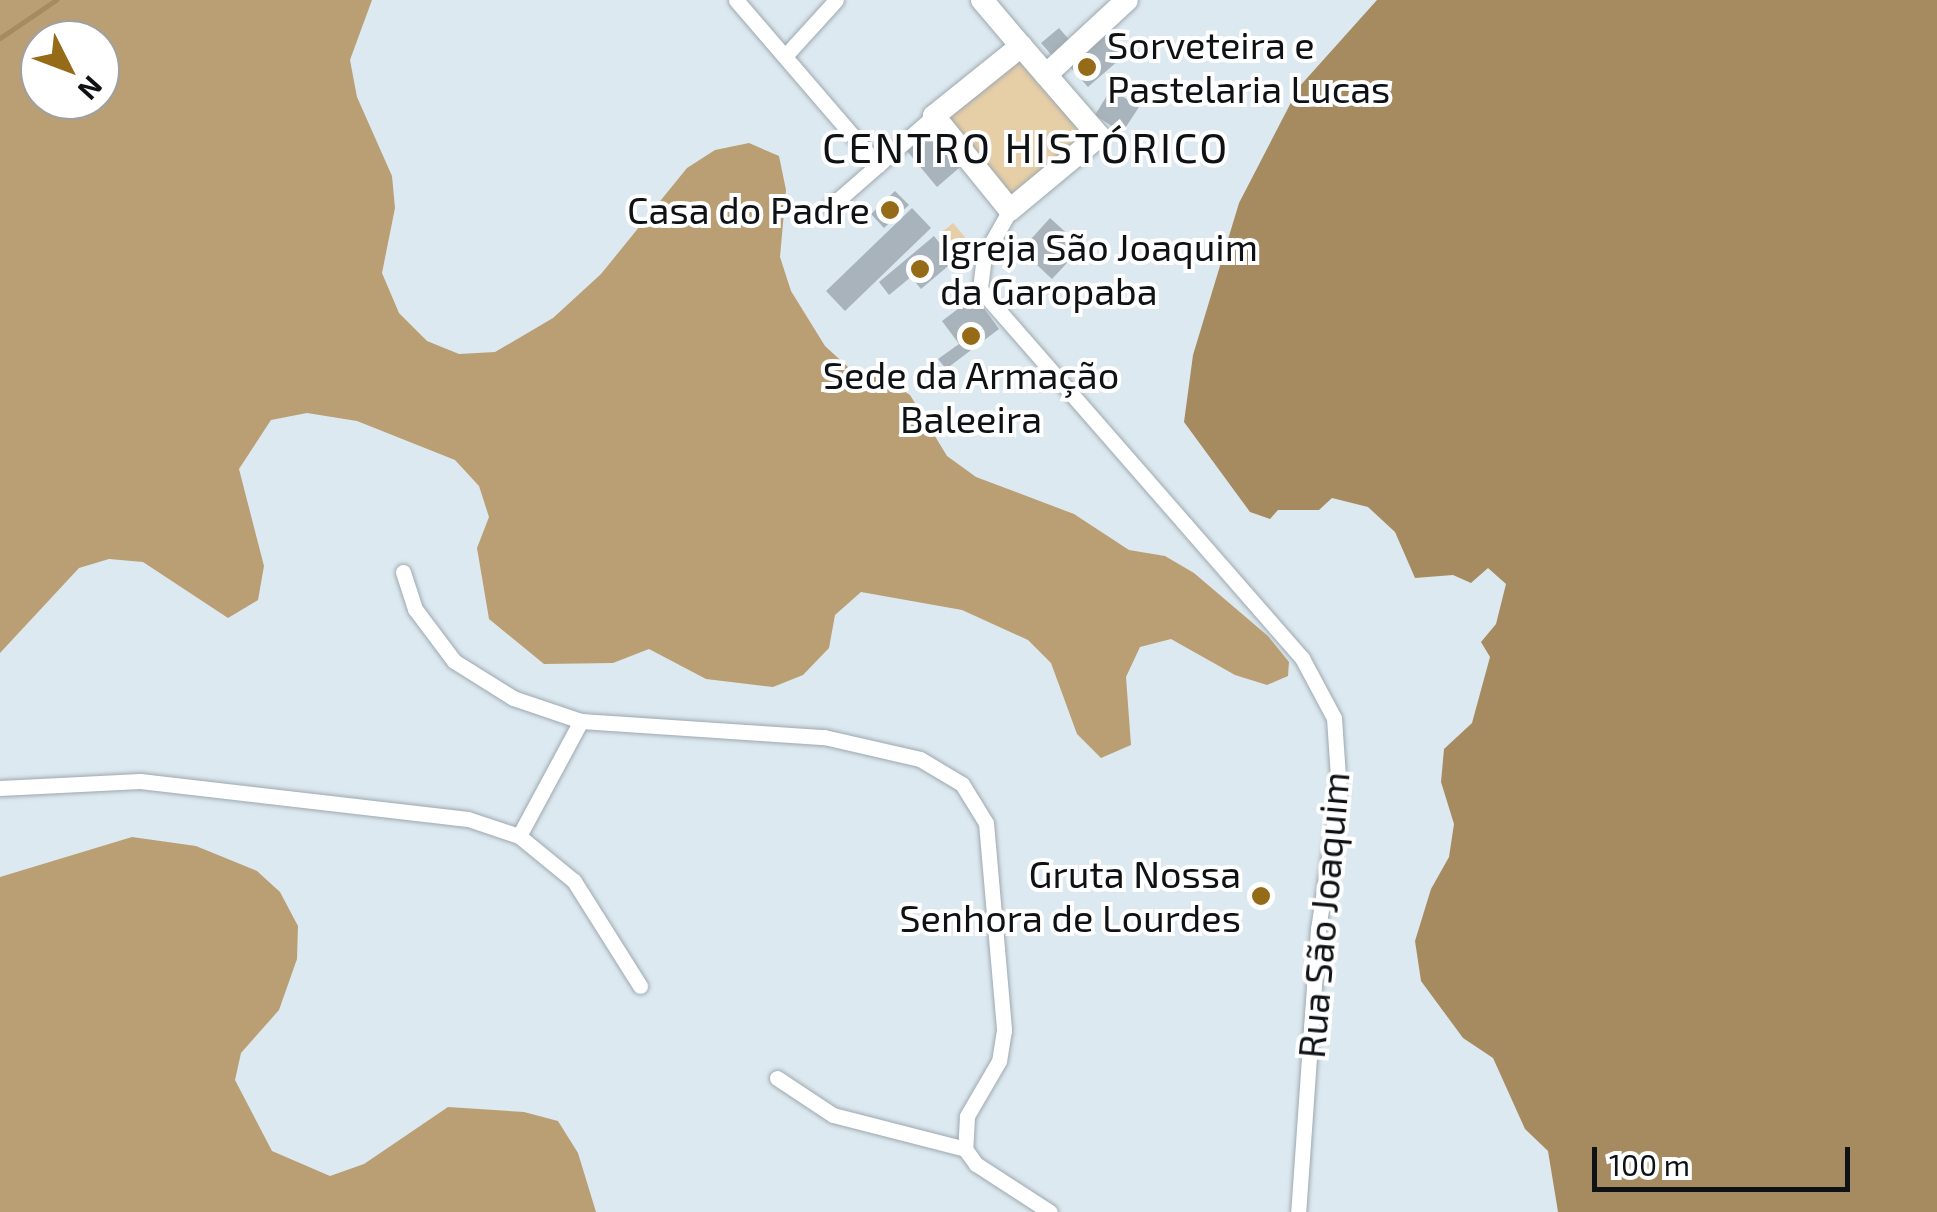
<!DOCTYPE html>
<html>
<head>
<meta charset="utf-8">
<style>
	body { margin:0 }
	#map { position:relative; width:1937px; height:1212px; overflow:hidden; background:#dde9f0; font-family:"Exo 2",sans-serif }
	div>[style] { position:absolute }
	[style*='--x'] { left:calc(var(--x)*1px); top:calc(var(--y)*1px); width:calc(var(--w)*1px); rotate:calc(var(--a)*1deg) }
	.green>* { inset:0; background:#e6cea7 }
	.forest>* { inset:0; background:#ba9f74 }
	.water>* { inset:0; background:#a68b61 }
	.stream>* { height:5px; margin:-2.5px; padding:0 2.5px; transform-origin:2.5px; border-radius:2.5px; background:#a68b61 }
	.building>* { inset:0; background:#a8b3bb }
	.roads { filter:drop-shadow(0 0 2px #9da8af) drop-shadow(0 0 2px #9da8af) }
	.street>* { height:15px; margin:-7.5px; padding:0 7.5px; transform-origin:7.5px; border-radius:7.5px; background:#fff }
	.secondary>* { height:22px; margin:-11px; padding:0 11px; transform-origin:11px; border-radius:11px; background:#fff }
	.dots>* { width:28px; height:28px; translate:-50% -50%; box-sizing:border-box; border:5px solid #fff; border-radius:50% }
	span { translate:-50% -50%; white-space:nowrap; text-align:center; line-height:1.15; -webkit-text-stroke:8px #fff; paint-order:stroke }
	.poi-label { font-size:38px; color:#0e1214 }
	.left { translate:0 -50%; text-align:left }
	.right { translate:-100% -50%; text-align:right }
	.street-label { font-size:38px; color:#0e1214 }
	.quarter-label { font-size:42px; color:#0e1214; letter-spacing:2.5px }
	.north { position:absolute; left:20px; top:20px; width:100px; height:100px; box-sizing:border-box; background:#fff; border:2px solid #9fa0a1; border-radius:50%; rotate:132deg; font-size:28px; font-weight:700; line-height:40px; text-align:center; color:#0e1214 }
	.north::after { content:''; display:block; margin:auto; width:35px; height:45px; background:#966b17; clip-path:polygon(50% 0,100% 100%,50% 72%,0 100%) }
	.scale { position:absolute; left:1592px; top:1147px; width:258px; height:45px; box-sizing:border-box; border:5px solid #0e1214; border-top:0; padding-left:12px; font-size:30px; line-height:35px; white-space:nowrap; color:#0e1214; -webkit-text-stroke:8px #fff; paint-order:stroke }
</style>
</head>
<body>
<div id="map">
	<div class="green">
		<i style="clip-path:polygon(1023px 54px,1086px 132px,1011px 197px,946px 117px)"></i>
		<i style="clip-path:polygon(953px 223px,974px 248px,962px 258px,963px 269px,955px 260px,961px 254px,942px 232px)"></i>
	</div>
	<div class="forest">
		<i style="clip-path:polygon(evenodd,0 0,372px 0,350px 60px,357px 97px,392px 176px,395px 208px,382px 273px,399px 313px,427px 341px,459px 354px,495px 352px,553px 318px,601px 274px,687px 168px,715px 150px,749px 143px,779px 156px,786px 190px,780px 257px,791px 291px,825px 346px,849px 368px,882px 377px,910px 395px,947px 456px,976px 477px,1074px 514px,1129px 550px,1165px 556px,1194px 573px,1268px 636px,1289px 662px,1288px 676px,1267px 685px,1235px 675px,1171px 639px,1140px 647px,1126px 677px,1131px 745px,1101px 758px,1077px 734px,1051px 663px,1028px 640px,962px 610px,861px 592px,835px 615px,829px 648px,803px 675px,773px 687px,706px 679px,649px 649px,613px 663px,544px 664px,489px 619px,477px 548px,489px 517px,479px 486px,455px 460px,357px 421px,307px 413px,271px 420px,239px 469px,264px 566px,258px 600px,228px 618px,143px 562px,109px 559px,79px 568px,0 653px,0 0,100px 40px,100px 100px,40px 100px,40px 40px,100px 40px)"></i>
		<i style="clip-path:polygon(132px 837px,196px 846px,257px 871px,280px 892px,298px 926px,297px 959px,279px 1010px,241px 1053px,235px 1080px,272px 1151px,330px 1176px,364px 1164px,448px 1107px,524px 1112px,558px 1121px,578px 1153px,596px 1212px,0 1212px,0 877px)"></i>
	</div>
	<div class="water">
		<i style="clip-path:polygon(1377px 0,1937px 0,1937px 1212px,1558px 1212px,1548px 1151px,1525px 1129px,1493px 1058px,1463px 1038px,1421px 981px,1415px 941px,1431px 889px,1449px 857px,1454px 824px,1441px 782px,1444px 749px,1472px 723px,1490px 657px,1481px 642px,1496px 624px,1506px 584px,1488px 568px,1471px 583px,1453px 575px,1415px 578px,1395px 532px,1368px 507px,1332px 498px,1319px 510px,1278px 510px,1270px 519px,1250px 512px,1184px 422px,1193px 355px,1239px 203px,1299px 87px)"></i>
	</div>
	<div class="stream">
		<i style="--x:0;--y:38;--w:68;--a:-34.2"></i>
	</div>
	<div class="building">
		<i style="clip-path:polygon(1059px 28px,1072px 43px,1055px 59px,1041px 43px)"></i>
		<i style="clip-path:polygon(1109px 32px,1127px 53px,1088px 87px,1070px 67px)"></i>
		<i style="clip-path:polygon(1111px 89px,1139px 107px,1122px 133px,1095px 115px)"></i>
		<i style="clip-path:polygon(936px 127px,966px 162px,937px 187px,907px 151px)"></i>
		<i style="clip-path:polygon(895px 191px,909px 205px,884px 228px,871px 214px)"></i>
		<i style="clip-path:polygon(912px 208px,931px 228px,845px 311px,826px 291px)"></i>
		<i style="clip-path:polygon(1050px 218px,1082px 247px,1052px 279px,1021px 250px)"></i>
		<i style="clip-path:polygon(934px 236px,954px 261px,921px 289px,911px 277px,889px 295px,879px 282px)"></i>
		<i style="clip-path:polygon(975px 296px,999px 329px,946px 369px,938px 359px,959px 344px,942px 321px)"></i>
	</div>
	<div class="roads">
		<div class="street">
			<i style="--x:736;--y:0;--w:218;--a:49.3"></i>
			<i style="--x:786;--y:55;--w:74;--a:-47.7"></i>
			<i style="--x:830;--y:207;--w:138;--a:-41.2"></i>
			<i style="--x:1010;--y:210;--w:53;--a:119.5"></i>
			<i style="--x:984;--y:256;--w:33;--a:97"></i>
			<i style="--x:980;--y:289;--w:490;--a:48.9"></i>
			<i style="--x:1302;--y:658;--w:68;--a:61.9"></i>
			<i style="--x:1334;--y:718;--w:74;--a:86.1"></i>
			<i style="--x:1339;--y:792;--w:139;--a:98.7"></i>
			<i style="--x:1318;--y:929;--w:284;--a:94"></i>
			<i style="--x:403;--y:572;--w:39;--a:72"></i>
			<i style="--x:415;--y:609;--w:65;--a:53.1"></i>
			<i style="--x:454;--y:661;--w:70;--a:32.1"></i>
			<i style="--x:513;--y:698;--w:72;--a:18.7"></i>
			<i style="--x:581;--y:721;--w:244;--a:3.8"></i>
			<i style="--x:824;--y:737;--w:98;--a:12.9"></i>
			<i style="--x:920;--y:759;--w:49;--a:30.8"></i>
			<i style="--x:962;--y:784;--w:46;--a:58.4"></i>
			<i style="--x:986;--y:823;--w:208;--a:85"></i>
			<i style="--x:1004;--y:1030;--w:31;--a:99"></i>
			<i style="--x:999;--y:1061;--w:64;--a:120.2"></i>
			<i style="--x:967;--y:1116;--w:33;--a:93"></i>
			<i style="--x:965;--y:1149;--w:19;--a:54"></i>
			<i style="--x:976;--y:1164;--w:88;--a:33"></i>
			<i style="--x:0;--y:788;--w:140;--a:-2.9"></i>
			<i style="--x:140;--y:781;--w:330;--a:6.6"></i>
			<i style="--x:468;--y:819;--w:54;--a:18.4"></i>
			<i style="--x:519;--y:836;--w:71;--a:39.3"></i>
			<i style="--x:574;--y:881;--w:124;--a:57.8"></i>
			<i style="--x:519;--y:836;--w:131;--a:-61.7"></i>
			<i style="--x:777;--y:1078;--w:67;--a:33.5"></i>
			<i style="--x:833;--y:1115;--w:136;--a:14.4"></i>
		</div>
		<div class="secondary">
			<i style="--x:982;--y:0;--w:60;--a:49.7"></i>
			<i style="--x:1021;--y:46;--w:119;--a:49.1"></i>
			<i style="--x:1099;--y:136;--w:116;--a:140.3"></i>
			<i style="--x:1010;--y:210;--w:121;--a:-129"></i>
			<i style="--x:934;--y:116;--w:112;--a:-38.8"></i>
			<i style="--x:1046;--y:75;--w:110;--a:-42.8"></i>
		</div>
	</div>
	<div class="dots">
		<i style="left:1087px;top:67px;background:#966b17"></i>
		<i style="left:890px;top:210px;background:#966b17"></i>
		<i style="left:920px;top:269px;background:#966b17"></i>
		<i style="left:971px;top:336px;background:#966b17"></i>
		<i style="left:1261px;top:896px;background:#966b17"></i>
	</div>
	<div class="poi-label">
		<span class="left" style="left:1107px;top:67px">Sorveteira e<br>Pastelaria Lucas</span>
		<span class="right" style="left:870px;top:210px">Casa do Padre</span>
		<span class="left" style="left:940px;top:269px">Igreja São Joaquim<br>da Garopaba</span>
		<span style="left:971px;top:397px">Sede da Armação<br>Baleeira</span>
		<span class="right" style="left:1241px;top:896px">Gruta Nossa<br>Senhora de Lourdes</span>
	</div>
	<div class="street-label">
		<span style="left:1323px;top:915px;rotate:-85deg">Rua São Joaquim</span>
	</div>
	<div class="quarter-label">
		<span style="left:1026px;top:146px">CENTRO HISTÓRICO</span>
	</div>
	<div class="north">N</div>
	<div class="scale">100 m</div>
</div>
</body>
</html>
